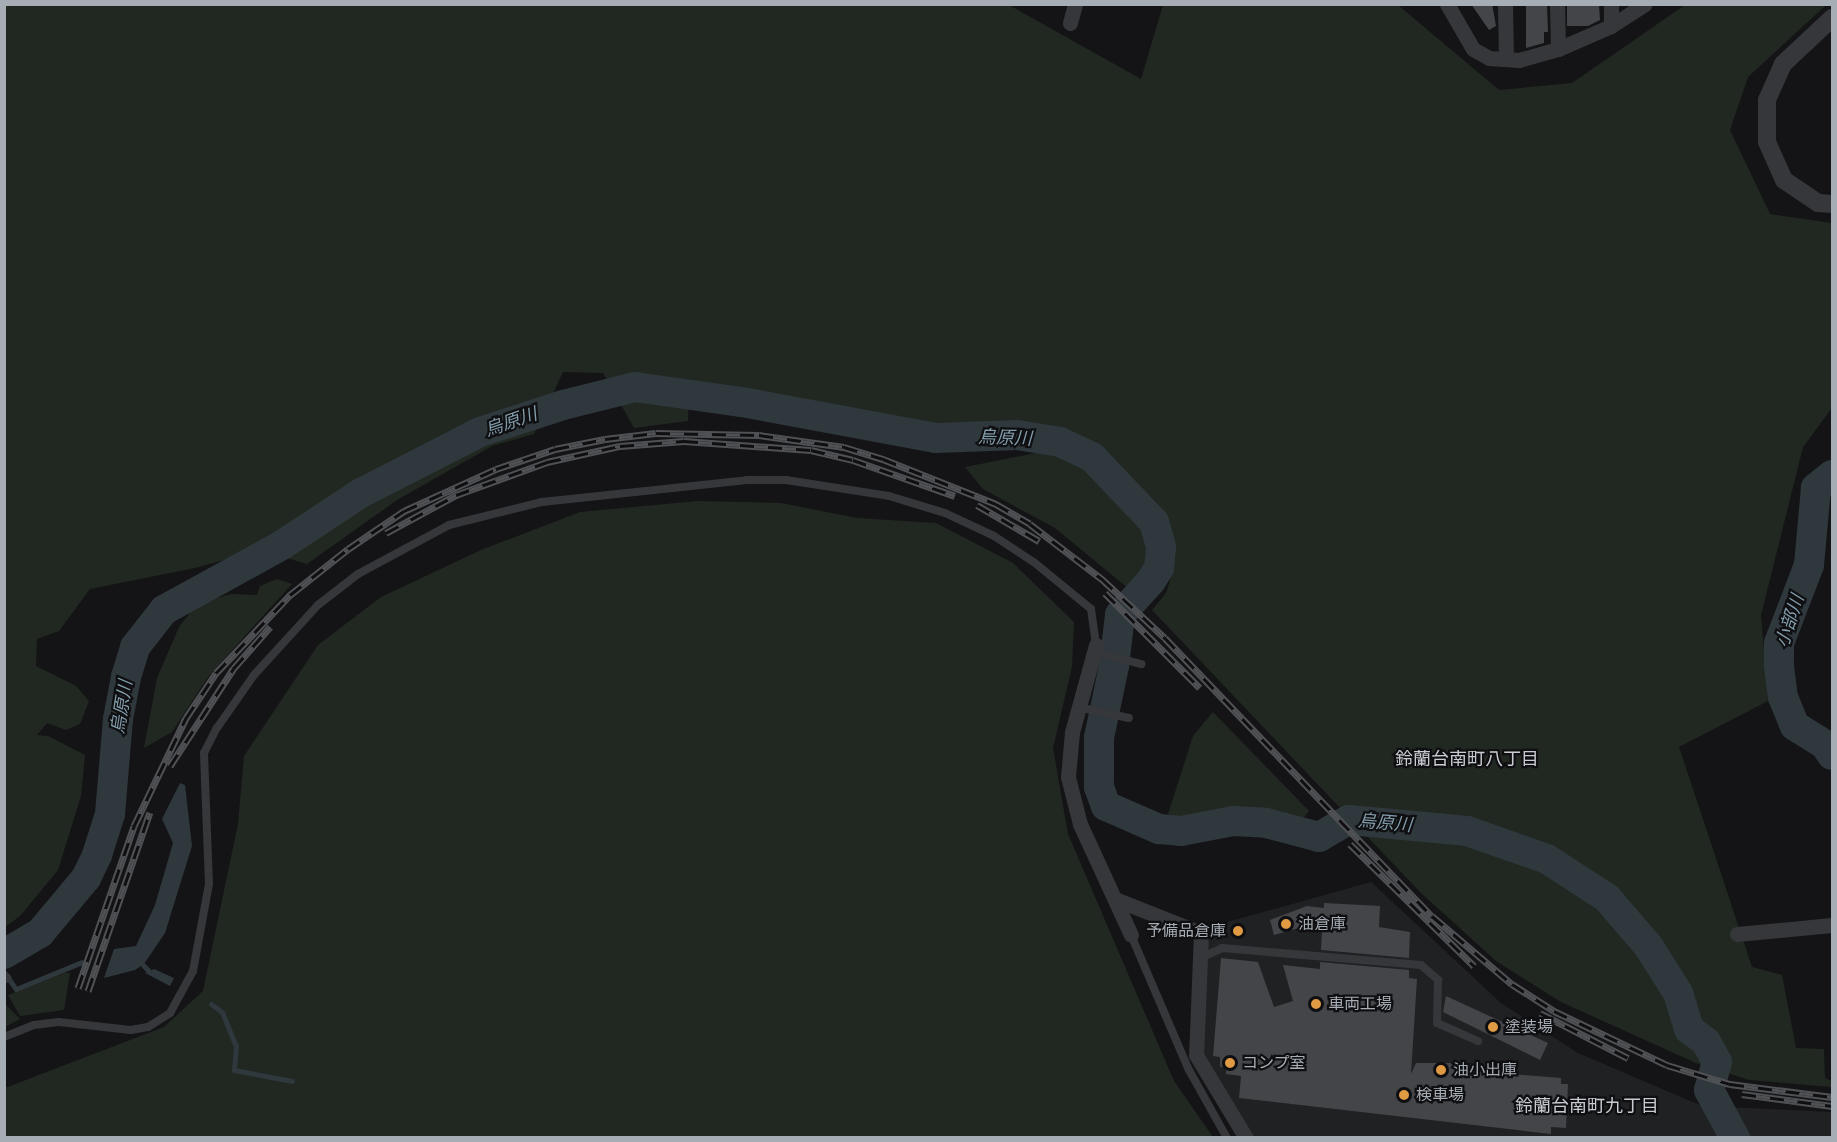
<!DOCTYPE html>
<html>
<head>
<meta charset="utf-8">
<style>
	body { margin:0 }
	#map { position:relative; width:1837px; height:1142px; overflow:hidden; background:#141416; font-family:Cabin,"Noto Sans JP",sans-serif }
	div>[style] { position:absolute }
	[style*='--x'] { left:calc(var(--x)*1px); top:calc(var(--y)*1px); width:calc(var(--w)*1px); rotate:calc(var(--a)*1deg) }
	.built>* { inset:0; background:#202123 }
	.green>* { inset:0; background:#212821 }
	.water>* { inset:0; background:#2f383d }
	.stream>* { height:5px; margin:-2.5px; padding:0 2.5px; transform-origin:2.5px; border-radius:2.5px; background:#2f383d }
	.river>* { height:30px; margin:-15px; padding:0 15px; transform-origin:15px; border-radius:15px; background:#2f383d }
	.building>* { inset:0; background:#434549 }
	.service>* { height:8px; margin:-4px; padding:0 4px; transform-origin:4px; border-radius:4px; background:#36373a }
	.minor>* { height:15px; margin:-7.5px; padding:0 7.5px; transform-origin:7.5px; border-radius:7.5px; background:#36373a }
	.tertiary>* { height:18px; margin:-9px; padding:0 9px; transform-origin:9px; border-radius:9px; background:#36373a }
	.rail>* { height:7px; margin-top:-3.5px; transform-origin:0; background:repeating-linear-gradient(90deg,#0f0f11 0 14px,#4f5155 0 28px); box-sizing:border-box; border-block:2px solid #4f5155 }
	.dots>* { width:16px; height:16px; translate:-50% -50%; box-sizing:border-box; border:3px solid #0f0f11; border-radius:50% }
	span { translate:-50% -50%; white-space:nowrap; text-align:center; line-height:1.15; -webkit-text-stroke:4.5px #0f0f11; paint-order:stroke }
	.poi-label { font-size:16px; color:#a7adb5 }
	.left { translate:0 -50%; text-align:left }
	.right { translate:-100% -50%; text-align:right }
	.water-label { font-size:18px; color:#829dac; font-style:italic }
	.neighbourhood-label { font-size:18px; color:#c8cbd1 }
	.frame { position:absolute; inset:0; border:6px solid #a7adb5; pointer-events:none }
</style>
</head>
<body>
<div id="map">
	<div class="built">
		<i style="clip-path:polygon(1371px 882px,1501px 1003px,1578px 1053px,1702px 1106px,1832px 1112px,1832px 1137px,1253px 1137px,1202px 1051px,1206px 947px,1212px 933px,1224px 923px)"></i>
	</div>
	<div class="green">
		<i style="clip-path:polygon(5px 5px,1009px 5px,1141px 79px,1163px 5px,1398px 5px,1499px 90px,1572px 83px,1685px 5px,1826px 5px,1748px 77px,1730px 130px,1770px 214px,1832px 223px,1832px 408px,1803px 447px,1761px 615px,1768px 701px,1679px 747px,1752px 967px,1782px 975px,1796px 1048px,1824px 1049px,1825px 1078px,1832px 1081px,1832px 1087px,1749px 1080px,1696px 1063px,1561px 1002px,1496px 961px,1421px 893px,1152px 610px,1166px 593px,1172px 574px,1174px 551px,1163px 531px,1154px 541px,1144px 573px,1129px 589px,1055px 528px,983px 489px,965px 467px,1046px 451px,1051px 429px,921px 442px,829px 429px,689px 387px,688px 421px,634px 428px,603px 373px,563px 372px,534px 434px,492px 446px,397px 500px,307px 564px,260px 550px,195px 568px,90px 589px,59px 631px,37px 639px,36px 666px,76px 686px,89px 701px,80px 724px,66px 730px,47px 723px,37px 735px,48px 736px,85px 755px,81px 796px,58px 870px,20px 916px,5px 927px)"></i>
		<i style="clip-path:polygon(698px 501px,781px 503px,857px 518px,936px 523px,1013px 563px,1074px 622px,1072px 667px,1053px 748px,1068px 834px,1174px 1081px,1213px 1137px,5px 1137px,5px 1088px,164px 1027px,203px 991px,238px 824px,244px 756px,318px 645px,381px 597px,481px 550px,580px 512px)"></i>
		<i style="clip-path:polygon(277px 579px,292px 584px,208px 677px,172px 732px,144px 748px,157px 678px,179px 627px,198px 603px,232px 594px,257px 595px,260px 586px)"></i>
		<i style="clip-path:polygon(1213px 712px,1309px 811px,1299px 823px,1281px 811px,1241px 810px,1195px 823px,1168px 814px,1193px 736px)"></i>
		<i style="clip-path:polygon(64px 973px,70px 973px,64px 1010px,20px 1016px,8px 995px)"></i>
		<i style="clip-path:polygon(5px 1004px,20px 1019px,5px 1027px,4px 1027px)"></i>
	</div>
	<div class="water">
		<i style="clip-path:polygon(180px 783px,185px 785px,192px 846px,165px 933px,144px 964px,135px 970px,104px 978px,114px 949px,136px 946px,155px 905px,173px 843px,162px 819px)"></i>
		<i style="clip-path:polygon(154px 969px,174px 978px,170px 986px,145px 973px)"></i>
	</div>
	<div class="stream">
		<i style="--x:143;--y:965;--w:8;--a:45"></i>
		<i style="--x:4;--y:972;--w:21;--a:55"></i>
		<i style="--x:16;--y:989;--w:71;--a:-22.2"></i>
		<i style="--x:211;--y:1004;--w:14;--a:36"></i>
		<i style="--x:222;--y:1012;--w:37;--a:68"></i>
		<i style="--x:236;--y:1046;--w:24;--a:95"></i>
		<i style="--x:234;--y:1070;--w:59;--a:10.7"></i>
	</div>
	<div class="river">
		<i style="--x:1832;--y:475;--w:21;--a:141"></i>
		<i style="--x:1816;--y:488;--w:77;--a:95.2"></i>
		<i style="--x:1809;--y:565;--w:84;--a:111"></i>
		<i style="--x:1779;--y:643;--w:23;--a:90"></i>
		<i style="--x:1779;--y:666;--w:31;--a:83"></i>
		<i style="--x:1783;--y:697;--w:31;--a:68"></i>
		<i style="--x:1795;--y:726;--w:36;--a:32"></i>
		<i style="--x:1825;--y:745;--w:12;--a:55"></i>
		<i style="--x:4;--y:954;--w:42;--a:-30.3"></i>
		<i style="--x:40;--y:933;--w:72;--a:-50.1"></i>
		<i style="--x:86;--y:878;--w:25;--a:-64"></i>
		<i style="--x:97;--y:855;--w:43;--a:-72.4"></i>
		<i style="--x:110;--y:814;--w:95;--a:-85.2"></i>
		<i style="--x:118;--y:719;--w:43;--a:-79.2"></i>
		<i style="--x:126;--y:677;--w:31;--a:-73"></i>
		<i style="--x:135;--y:647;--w:47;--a:-51.9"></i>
		<i style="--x:164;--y:610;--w:135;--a:-28.8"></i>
		<i style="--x:282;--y:545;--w:95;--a:-33.4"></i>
		<i style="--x:361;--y:493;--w:134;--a:-27.1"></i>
		<i style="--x:480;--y:432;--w:87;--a:-18"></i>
		<i style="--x:563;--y:405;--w:74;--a:-14"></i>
		<i style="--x:635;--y:387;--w:108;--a:8"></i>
		<i style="--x:742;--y:402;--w:197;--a:10.5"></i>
		<i style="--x:936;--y:438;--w:81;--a:-2.1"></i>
		<i style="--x:1017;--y:435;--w:44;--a:9.2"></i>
		<i style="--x:1060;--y:442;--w:35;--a:25"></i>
		<i style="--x:1092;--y:457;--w:90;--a:46.4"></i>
		<i style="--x:1154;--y:522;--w:26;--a:74"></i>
		<i style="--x:1161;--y:547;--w:21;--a:95"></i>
		<i style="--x:1159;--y:568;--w:15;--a:122"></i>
		<i style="--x:1151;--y:581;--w:46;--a:132.4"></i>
		<i style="--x:1120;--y:615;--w:51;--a:96.7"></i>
		<i style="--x:1114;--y:666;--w:74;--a:101.8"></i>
		<i style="--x:1099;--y:738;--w:49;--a:90"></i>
		<i style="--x:1099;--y:787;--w:20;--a:70"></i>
		<i style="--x:1106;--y:806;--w:58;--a:23.5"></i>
		<i style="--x:1159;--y:829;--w:22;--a:5"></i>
		<i style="--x:1181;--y:831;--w:53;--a:-10.9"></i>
		<i style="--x:1233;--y:821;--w:33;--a:3"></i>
		<i style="--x:1266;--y:823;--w:55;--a:14.8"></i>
		<i style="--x:1319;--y:837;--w:34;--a:-30"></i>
		<i style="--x:1349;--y:820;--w:119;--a:5.3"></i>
		<i style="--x:1467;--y:831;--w:85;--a:19.3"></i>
		<i style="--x:1547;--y:859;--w:72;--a:33"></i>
		<i style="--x:1607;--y:898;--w:65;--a:49.4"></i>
		<i style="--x:1649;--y:947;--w:54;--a:57.8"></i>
		<i style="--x:1678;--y:993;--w:38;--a:73"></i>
		<i style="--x:1689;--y:1029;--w:21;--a:37"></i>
		<i style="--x:1706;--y:1042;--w:23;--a:61"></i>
		<i style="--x:1717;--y:1062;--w:29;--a:106"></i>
		<i style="--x:1709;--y:1090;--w:55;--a:61.6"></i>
	</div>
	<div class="building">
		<i style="clip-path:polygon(1471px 4px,1492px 4px,1496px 26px,1489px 30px)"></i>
		<i style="clip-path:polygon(1526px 4px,1547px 4px,1548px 32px,1544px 32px,1544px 43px,1526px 48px)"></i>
		<i style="clip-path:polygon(1567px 4px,1599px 4px,1600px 20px,1588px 26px,1567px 26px)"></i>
		<i style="clip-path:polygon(1324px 903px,1380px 906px,1379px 927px,1410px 932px,1409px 958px,1321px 950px,1322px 931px,1295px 929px,1274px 935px,1270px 920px,1307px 906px,1324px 908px)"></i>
		<i style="clip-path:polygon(1221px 958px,1258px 962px,1274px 1007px,1293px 1001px,1283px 965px,1320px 969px,1320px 962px,1409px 970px,1409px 978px,1417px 979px,1411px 1074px,1416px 1063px,1454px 1063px,1474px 1064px,1473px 1071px,1561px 1078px,1561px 1084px,1568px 1084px,1566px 1128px,1551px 1127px,1551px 1134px,1239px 1098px,1241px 1076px,1226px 1074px,1226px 1067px,1220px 1067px,1220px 1057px,1213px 1056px)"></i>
		<i style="clip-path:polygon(1446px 996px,1548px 1043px,1540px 1060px,1443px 1012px)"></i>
	</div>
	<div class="service">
		<i style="--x:1095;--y:652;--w:48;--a:14.6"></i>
		<i style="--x:1078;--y:707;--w:52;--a:12.2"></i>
		<i style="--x:1131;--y:935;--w:147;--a:66.8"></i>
		<i style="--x:1189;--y:1070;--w:78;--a:60.8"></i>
		<i style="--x:1200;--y:958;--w:24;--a:-24"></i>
		<i style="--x:1222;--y:948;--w:200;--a:4.9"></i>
		<i style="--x:1421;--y:965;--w:23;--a:41"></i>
		<i style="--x:1438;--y:980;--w:43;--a:91.3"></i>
		<i style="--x:1437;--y:1023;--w:45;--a:23.7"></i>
		<i style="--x:4;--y:980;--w:4;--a:-34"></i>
		<i style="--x:4;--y:1037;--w:32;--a:-22"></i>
		<i style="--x:34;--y:1025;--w:25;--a:-7"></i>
		<i style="--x:59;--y:1022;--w:72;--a:6.3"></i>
		<i style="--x:131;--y:1030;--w:17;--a:-10"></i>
		<i style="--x:148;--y:1027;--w:26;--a:-32"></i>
		<i style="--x:170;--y:1013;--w:48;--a:-61.3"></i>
		<i style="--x:193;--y:971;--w:88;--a:-79.6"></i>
		<i style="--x:209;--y:884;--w:131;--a:-92.2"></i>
		<i style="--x:204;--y:753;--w:28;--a:-63"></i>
		<i style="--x:217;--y:728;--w:65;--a:-55.1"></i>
		<i style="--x:254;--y:675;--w:95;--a:-47.6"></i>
		<i style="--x:318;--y:605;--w:51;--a:-37.8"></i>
		<i style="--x:358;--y:574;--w:103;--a:-28.3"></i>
		<i style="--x:449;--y:525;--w:96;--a:-13.9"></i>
		<i style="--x:542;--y:502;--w:206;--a:-6.1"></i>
		<i style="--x:747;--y:480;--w:39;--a:0"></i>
		<i style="--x:786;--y:480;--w:104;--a:8.8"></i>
		<i style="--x:889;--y:496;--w:59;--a:16.9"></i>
		<i style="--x:945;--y:513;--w:54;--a:25.1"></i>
		<i style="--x:994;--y:536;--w:49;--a:33.4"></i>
		<i style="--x:1035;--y:563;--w:72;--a:39.4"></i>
		<i style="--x:1091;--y:609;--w:36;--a:82"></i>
	</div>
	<div class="minor">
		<i style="--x:1447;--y:4;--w:52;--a:60"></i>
		<i style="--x:1473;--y:49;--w:18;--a:29"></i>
		<i style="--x:1489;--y:58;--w:30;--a:4"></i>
		<i style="--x:1519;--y:60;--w:41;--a:-15.8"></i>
		<i style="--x:1558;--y:49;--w:58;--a:-23.5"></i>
		<i style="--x:1611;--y:26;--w:40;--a:-32.9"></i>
		<i style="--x:1505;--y:4;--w:55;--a:89"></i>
		<i style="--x:1557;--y:4;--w:45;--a:88.7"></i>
		<i style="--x:1611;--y:4;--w:22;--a:90"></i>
		<i style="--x:1070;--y:23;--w:20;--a:-75"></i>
		<i style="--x:1096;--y:645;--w:90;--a:105.4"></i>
		<i style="--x:1072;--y:732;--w:45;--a:95.1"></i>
		<i style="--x:1068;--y:777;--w:49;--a:75.7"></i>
		<i style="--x:1080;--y:824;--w:122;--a:65.3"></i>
		<i style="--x:1115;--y:899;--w:92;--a:21.6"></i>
		<i style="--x:1201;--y:933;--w:122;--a:92.3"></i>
		<i style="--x:1196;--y:1055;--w:97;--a:58.9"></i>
		<i style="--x:1737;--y:934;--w:95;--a:-5.4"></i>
	</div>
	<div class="tertiary">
		<i style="--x:1832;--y:18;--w:67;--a:136.8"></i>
		<i style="--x:1783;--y:64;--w:39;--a:114"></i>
		<i style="--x:1767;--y:100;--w:42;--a:90"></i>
		<i style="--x:1767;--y:142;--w:42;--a:65.9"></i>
		<i style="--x:1784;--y:180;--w:41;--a:34.1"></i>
		<i style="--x:1818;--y:203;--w:14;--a:4"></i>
	</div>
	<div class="rail">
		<i style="--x:977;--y:505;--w:72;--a:30.1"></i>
		<i style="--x:386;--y:533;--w:80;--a:-28.5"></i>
		<i style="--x:456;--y:495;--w:97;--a:-19.9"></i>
		<i style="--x:547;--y:462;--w:75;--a:-12.4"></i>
		<i style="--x:620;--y:446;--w:64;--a:-4.5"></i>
		<i style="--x:684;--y:441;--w:127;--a:4.1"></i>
		<i style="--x:811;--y:450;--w:43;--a:13.4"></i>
		<i style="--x:853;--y:460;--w:108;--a:19.4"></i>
		<i style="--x:1105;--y:593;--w:134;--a:45"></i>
		<i style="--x:170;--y:766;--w:117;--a:-56.9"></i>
		<i style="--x:234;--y:668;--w:55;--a:-48.7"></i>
		<i style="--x:1350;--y:844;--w:174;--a:44.5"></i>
		<i style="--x:78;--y:988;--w:171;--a:-70.9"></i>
		<i style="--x:134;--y:826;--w:120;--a:-64.3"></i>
		<i style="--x:186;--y:718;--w:54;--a:-56.3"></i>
		<i style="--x:216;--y:673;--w:108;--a:-46.5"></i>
		<i style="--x:290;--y:595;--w:74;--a:-38.4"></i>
		<i style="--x:348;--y:549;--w:68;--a:-34.2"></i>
		<i style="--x:404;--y:511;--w:101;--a:-24.5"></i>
		<i style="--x:496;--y:469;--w:62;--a:-18.7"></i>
		<i style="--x:555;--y:449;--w:51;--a:-11.3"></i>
		<i style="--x:605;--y:439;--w:51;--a:-6.7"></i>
		<i style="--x:656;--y:433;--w:103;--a:1.1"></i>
		<i style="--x:759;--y:435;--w:86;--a:8"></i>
		<i style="--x:844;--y:447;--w:41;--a:17.1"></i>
		<i style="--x:883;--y:459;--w:122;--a:21.7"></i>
		<i style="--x:996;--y:504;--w:39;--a:30"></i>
		<i style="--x:1030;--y:524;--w:91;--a:37.4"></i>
		<i style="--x:1102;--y:579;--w:86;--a:43.1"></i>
		<i style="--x:1165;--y:638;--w:385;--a:46.2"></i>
		<i style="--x:1432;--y:916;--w:105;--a:40.4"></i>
		<i style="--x:1512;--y:984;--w:50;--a:32.7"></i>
		<i style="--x:1554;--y:1011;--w:125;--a:25.5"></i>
		<i style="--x:1667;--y:1065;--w:66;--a:16.8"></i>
		<i style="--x:1730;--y:1084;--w:103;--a:7.3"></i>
		<i style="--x:88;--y:991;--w:189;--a:-70.9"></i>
		<i style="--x:1540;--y:1013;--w:99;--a:27.1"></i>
		<i style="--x:1742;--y:1094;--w:91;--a:7.6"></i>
	</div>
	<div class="dots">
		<i style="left:1286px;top:924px;background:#df9a43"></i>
		<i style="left:1238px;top:931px;background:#df9a43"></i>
		<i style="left:1316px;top:1004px;background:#df9a43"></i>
		<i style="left:1493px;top:1027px;background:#df9a43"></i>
		<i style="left:1230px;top:1063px;background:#df9a43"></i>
		<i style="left:1441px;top:1070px;background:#df9a43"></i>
		<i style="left:1404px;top:1095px;background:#df9a43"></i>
	</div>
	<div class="poi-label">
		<span class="left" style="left:1298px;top:924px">油倉庫</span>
		<span class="right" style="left:1226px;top:931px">予備品倉庫</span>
		<span class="left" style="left:1328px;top:1004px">車両工場</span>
		<span class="left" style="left:1505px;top:1027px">塗装場</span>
		<span class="left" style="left:1242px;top:1063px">コンプ室</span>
		<span class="left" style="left:1453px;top:1070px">油小出庫</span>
		<span class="left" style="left:1416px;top:1095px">検車場</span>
	</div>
	<div class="water-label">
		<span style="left:511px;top:422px;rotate:-19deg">烏原川</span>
		<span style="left:1005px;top:438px;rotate:2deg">烏原川</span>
		<span style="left:1790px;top:621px;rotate:-72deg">小部川</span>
		<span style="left:122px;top:707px;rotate:-81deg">烏原川</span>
		<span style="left:1385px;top:823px;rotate:5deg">烏原川</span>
	</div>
	<div class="neighbourhood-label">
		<span style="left:1467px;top:759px">鈴蘭台南町八丁目</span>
		<span style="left:1587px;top:1106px">鈴蘭台南町九丁目</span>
	</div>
	<div class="frame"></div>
</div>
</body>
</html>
